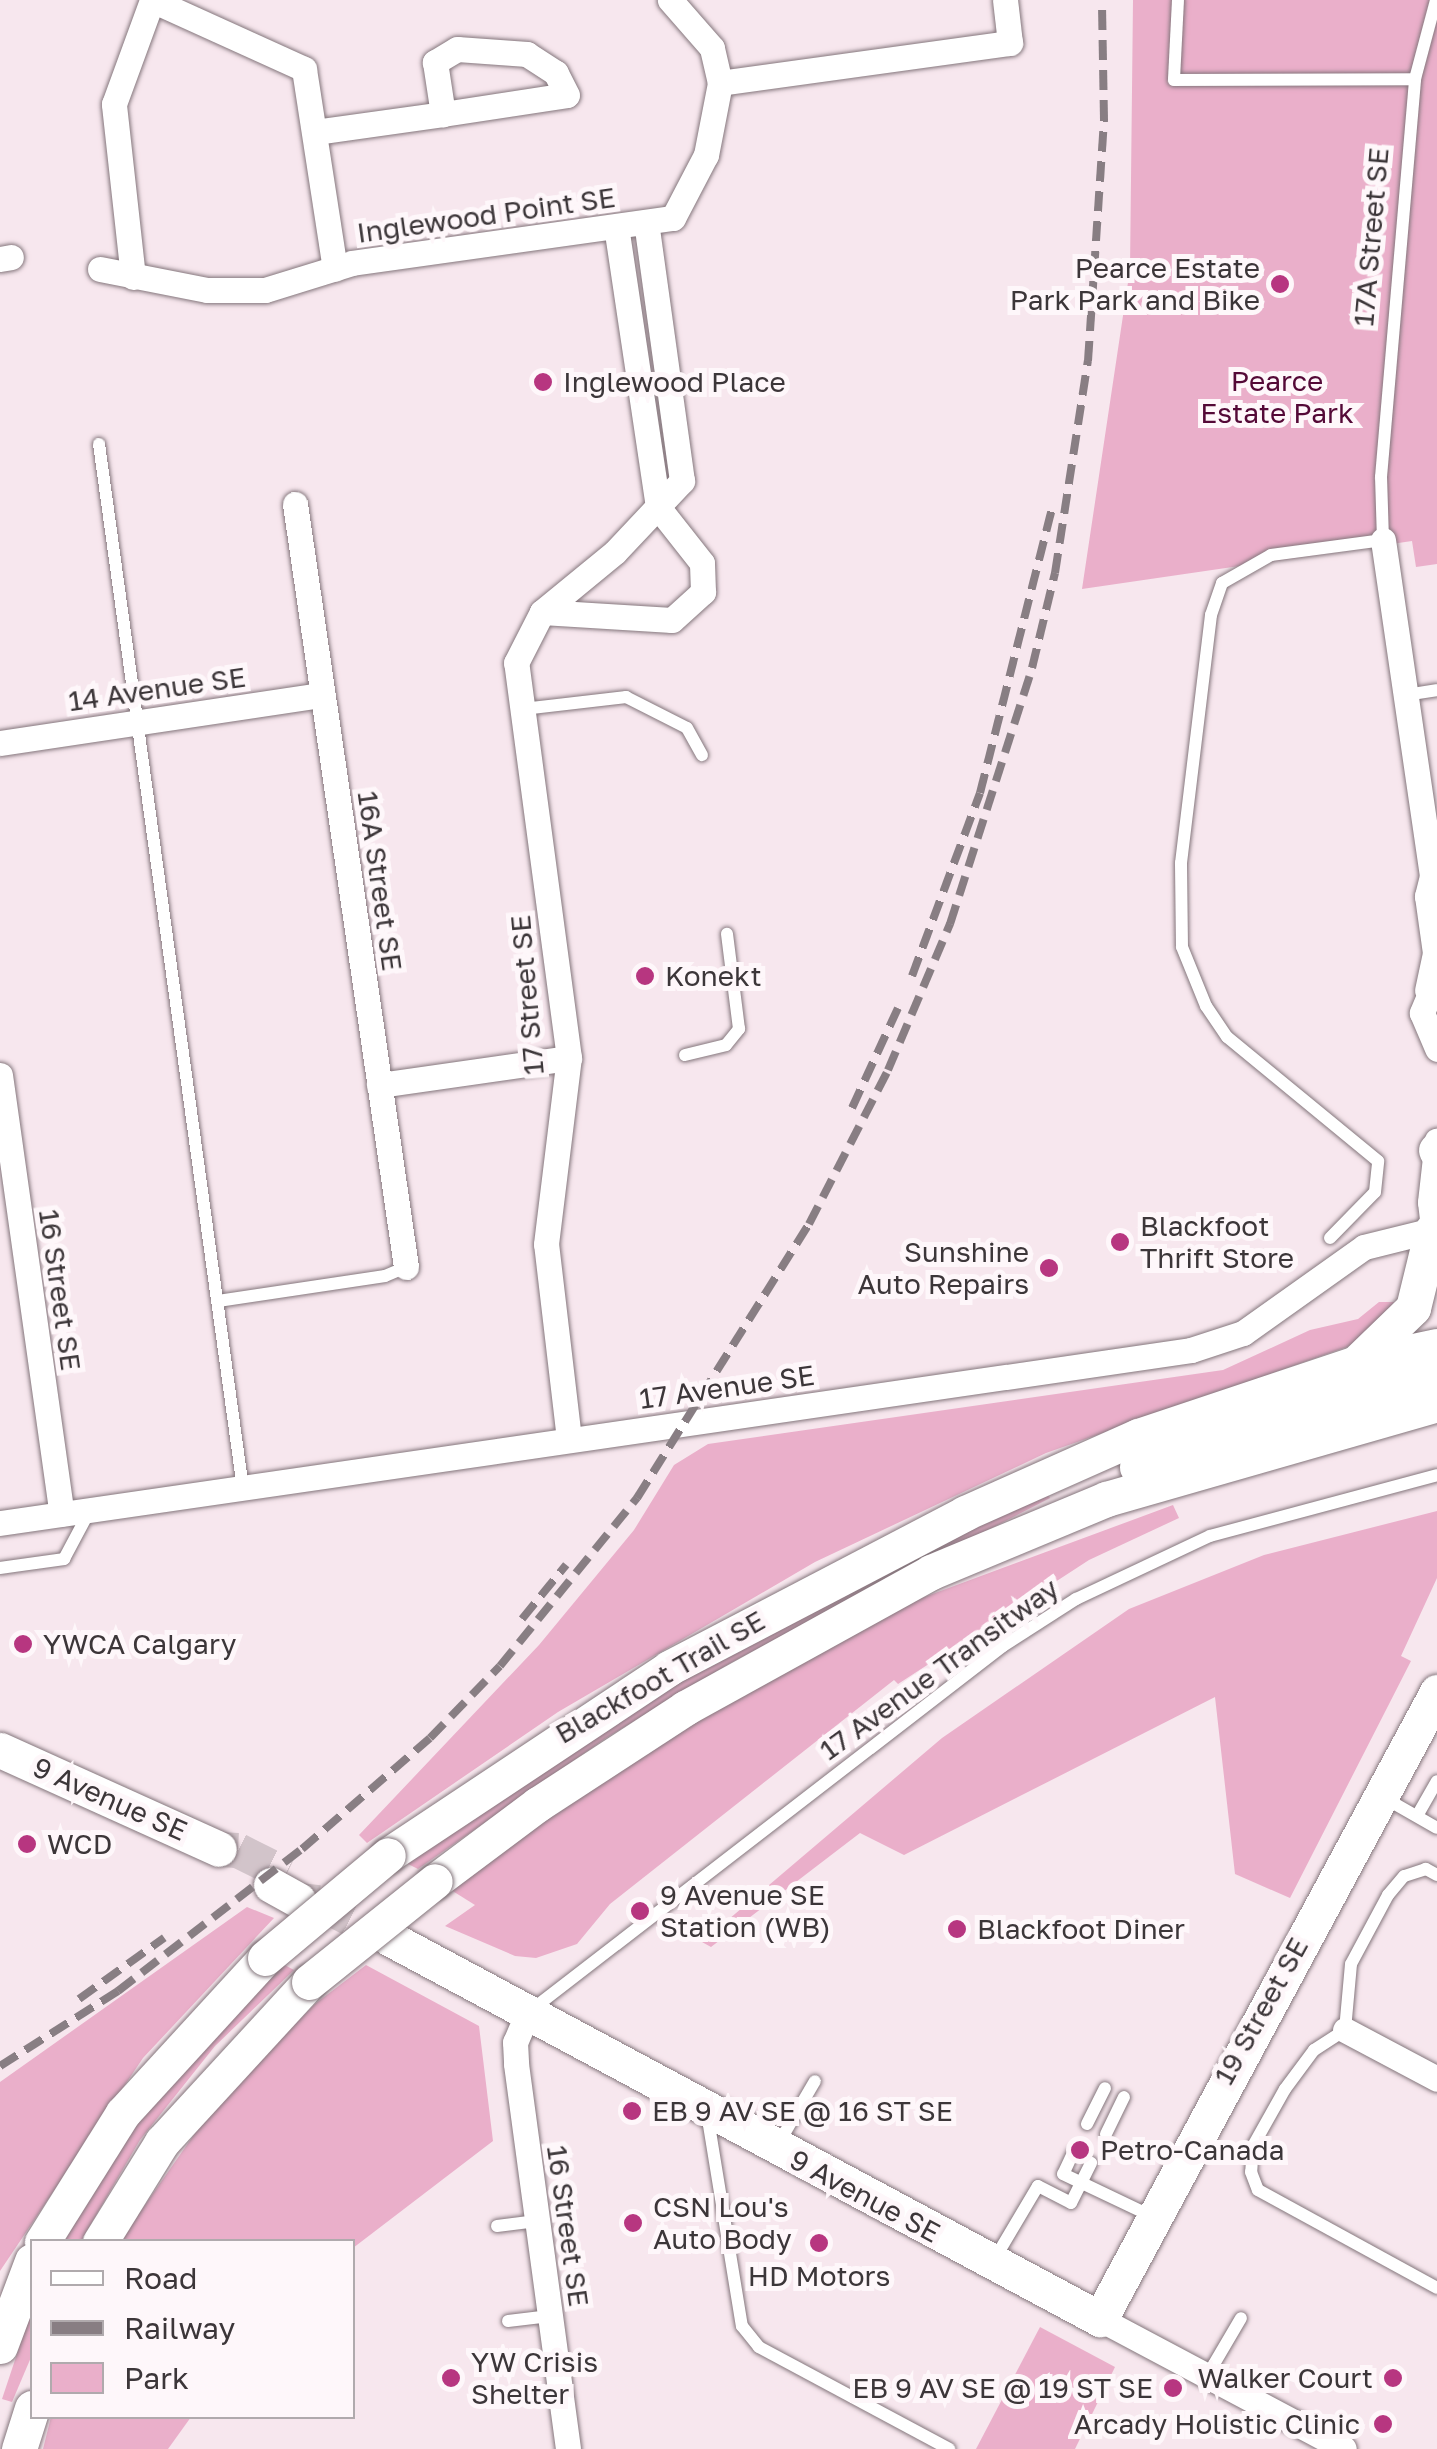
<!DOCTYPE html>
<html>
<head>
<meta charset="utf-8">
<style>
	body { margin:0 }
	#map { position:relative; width:1437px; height:2449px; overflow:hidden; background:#f7e7ee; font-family:"Golos Text",sans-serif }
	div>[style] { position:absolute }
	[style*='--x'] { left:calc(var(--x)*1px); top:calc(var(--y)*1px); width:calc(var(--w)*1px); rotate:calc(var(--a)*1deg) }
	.green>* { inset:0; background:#eaafca }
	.secondary-tunnel>* { height:35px; margin-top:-17.5px; transform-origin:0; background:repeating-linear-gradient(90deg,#d2c4ca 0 35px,transparent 0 53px) }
	.roads { filter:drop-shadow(0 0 2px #84767c) drop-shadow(0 0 2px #84767c) }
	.service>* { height:12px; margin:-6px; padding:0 6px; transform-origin:6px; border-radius:6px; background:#fff }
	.minor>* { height:25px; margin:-12.5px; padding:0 12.5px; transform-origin:12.5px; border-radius:12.5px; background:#fff }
	.secondary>* { height:35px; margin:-17.5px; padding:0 17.5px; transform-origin:17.5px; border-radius:17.5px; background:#fff }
	.rail>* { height:8px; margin-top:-4px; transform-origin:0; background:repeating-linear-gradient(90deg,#887e83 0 20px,transparent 0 30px) }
	.bridges { filter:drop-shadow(0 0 2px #84767c) drop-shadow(0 0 2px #84767c) }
	.secondary-bridge>* { height:35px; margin:-17.5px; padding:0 17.5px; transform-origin:17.5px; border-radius:17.5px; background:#fff }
	.dots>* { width:28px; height:28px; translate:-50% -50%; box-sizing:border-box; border:5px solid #fef7fa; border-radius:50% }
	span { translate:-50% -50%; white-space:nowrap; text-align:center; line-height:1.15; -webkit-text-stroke:10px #fef7fa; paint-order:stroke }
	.street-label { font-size:28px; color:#3c3639 }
	.poi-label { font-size:28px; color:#3c3639 }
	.right { translate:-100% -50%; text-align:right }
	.left { translate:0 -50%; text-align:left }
	.park-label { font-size:28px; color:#540937 }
	.legend { position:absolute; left:30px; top:2239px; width:325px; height:180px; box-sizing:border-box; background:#fef7fa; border:2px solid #b0aaad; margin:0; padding:12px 18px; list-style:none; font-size:30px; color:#3c3639 }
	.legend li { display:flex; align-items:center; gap:20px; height:50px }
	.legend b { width:50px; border:2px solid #b0aaad }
</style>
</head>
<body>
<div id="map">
	<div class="green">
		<i style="clip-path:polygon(1133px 0,1437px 0,1437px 564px,1416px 567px,1412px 541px,1082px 589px,1130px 269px)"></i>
		<i style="clip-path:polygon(1379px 1302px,1394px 1302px,1374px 1334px,1347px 1347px,1046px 1453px,815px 1562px,558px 1712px,367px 1843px,359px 1835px,539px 1645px,634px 1530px,674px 1465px,708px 1444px,1223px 1370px,1310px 1330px,1358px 1319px)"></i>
		<i style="clip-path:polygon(1044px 1487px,1050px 1498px,732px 1662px,606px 1738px,418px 1869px,402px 1861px,615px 1714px)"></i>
		<i style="clip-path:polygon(1173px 1505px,1179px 1518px,1089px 1560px,898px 1684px,894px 1680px,610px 1904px,577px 1944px,536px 1958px,515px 1956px,445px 1926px,475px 1905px,451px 1890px,588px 1790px,731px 1701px,919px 1599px)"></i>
		<i style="clip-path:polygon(1437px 1511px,1437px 1578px,1401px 1656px,1411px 1661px,1290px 1898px,1235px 1874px,1215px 1697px,904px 1855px,860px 1833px,711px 1947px,702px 1942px,942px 1738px,1129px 1609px,1264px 1555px)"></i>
		<i style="clip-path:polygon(247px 1907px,274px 1918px,143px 2058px,0 2271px,0 2082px)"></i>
		<i style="clip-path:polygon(279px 1962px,294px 1970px,215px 2046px,140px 2140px,81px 2241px,64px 2242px,127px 2135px)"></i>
		<i style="clip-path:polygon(366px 1965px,479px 2026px,493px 2141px,353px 2248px,352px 2242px,119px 2242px,219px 2099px,315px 2004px)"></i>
		<i style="clip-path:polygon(32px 2309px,32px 2355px,12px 2402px,2px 2399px)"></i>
		<i style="clip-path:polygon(1040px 2327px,1115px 2367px,1075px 2449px,976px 2449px)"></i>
		<i style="clip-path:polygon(51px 2417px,51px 2416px,191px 2417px,168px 2449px,43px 2449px)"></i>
	</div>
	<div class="secondary-tunnel">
		<i style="--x:219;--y:1849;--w:19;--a:3"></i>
		<i style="--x:238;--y:1850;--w:54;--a:26.6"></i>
		<i style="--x:299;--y:1900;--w:20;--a:6"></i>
		<i style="--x:319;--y:1902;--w:79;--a:27.2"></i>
	</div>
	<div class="roads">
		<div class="service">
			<i style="--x:1178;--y:0;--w:80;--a:92.9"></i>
			<i style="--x:1174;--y:80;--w:241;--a:-0.2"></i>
			<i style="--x:99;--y:444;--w:1054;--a:82.15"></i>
			<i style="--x:1406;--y:695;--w:31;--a:-9"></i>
			<i style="--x:523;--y:709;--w:104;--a:-6.6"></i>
			<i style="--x:626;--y:697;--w:68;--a:26.9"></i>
			<i style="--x:687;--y:728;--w:31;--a:61"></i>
			<i style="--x:685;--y:1055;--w:42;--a:-13.7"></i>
			<i style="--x:726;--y:1045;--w:21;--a:-51"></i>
			<i style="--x:739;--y:1029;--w:96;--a:-97.2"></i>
			<i style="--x:1330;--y:1238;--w:64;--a:-45.6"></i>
			<i style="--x:1375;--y:1192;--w:31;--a:-84"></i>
			<i style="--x:1378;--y:1161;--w:195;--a:-140.6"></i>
			<i style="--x:1227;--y:1037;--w:37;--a:-124"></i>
			<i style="--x:1206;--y:1006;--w:64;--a:-112.1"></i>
			<i style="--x:1182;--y:947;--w:84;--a:-90.7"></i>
			<i style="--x:1181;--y:863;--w:250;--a:-83.1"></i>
			<i style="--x:1211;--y:615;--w:34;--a:-71"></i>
			<i style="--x:1222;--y:583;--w:56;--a:-29.7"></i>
			<i style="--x:1271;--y:555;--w:113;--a:-7.6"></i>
			<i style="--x:1383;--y:540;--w:63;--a:-91.8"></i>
			<i style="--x:1381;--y:477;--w:399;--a:-85.1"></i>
			<i style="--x:1415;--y:79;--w:82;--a:-75.1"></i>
			<i style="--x:218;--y:1301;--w:169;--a:-8.5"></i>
			<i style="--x:385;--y:1276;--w:23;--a:-23"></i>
			<i style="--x:0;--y:1568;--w:65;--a:-8"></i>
			<i style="--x:64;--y:1559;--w:53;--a:-62"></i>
			<i style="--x:1381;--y:1796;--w:64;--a:29.7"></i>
			<i style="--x:1417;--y:1816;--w:40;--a:-60.3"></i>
			<i style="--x:1437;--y:1875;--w:13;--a:-151"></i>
			<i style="--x:1426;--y:1869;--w:23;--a:162"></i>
			<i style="--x:1404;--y:1876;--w:25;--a:130"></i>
			<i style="--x:1388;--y:1895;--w:78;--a:118.2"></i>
			<i style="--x:1351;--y:1964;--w:66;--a:95.2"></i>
			<i style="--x:1345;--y:2030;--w:37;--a:147"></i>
			<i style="--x:1314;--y:2050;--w:49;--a:126.6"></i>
			<i style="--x:1285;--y:2089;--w:65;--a:119.3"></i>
			<i style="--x:1253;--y:2146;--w:26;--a:94"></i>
			<i style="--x:1251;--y:2172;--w:19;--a:69"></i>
			<i style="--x:1258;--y:2190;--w:204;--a:28.7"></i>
			<i style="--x:530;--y:2011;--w:597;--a:-37.66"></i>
			<i style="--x:1003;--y:1646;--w:87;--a:-32.8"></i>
			<i style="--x:1076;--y:1599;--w:148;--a:-25.2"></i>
			<i style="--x:1210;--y:1536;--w:235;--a:-15"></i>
			<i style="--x:707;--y:2113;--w:216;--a:80.7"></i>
			<i style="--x:742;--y:2326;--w:27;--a:51"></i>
			<i style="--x:759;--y:2347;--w:216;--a:28.2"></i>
			<i style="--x:1087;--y:2124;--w:40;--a:-63.4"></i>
			<i style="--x:1106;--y:2134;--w:41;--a:-64.1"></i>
			<i style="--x:777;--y:2146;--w:75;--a:-59.7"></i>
			<i style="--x:1073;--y:2153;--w:23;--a:115"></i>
			<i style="--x:1063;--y:2174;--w:98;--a:25.5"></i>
			<i style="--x:497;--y:2226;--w:40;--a:-7.1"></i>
			<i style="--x:994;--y:2260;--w:86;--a:-59.3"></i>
			<i style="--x:1038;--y:2186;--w:37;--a:27"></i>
			<i style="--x:1071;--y:2203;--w:45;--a:-63.4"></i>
			<i style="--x:508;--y:2321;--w:42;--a:-6.8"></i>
			<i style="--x:1207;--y:2376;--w:67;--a:-59.6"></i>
		</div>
		<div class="minor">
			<i style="--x:152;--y:0;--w:167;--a:24.4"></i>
			<i style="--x:304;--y:69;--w:202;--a:81.2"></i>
			<i style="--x:720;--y:83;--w:293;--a:-7.9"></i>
			<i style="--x:1010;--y:43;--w:43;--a:-96.6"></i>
			<i style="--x:315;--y:132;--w:129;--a:-8"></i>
			<i style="--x:443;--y:114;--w:125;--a:-8.7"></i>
			<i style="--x:567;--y:95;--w:25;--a:-117"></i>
			<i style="--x:556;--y:73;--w:35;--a:-147"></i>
			<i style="--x:527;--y:54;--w:70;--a:-175.9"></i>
			<i style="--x:457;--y:49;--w:26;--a:149"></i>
			<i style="--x:435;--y:62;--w:53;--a:81.3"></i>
			<i style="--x:0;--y:259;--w:11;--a:-10"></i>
			<i style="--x:100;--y:269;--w:109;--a:11.1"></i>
			<i style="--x:207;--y:290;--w:58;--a:0"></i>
			<i style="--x:265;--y:290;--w:91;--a:-17.2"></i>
			<i style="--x:352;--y:263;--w:324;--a:-8"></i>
			<i style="--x:673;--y:218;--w:71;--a:-62.4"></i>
			<i style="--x:706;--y:155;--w:73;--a:-79"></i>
			<i style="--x:720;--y:83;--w:36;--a:-103"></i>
			<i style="--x:712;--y:48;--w:64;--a:-131.2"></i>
			<i style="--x:133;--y:277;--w:174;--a:-96.3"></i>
			<i style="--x:114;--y:104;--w:111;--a:-69.9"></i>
			<i style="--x:295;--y:504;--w:771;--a:81.72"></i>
			<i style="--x:1383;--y:540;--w:340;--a:81.7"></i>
			<i style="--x:1432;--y:876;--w:21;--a:104"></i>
			<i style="--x:1427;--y:896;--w:58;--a:82"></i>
			<i style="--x:1435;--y:953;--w:38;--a:102"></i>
			<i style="--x:542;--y:612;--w:130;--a:3.5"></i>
			<i style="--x:672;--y:620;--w:42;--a:-42.1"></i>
			<i style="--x:703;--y:592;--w:29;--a:-92"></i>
			<i style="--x:702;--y:563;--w:71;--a:-128.2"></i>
			<i style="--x:658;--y:507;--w:283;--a:-98.5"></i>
			<i style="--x:0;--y:743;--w:326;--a:-8.5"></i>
			<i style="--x:1437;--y:977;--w:39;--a:113"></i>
			<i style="--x:1422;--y:1013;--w:39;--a:67"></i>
			<i style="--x:0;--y:1075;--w:443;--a:82"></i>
			<i style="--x:379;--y:1085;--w:192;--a:-8.1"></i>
			<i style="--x:1435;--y:1244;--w:42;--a:-96.8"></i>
			<i style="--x:1430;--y:1202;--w:62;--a:-83.6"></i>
			<i style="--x:569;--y:1439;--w:196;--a:-96.7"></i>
			<i style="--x:546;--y:1244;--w:187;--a:-83"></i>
			<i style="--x:569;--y:1058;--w:399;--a:-97.6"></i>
			<i style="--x:516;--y:663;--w:57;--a:-63"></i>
			<i style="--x:542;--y:612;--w:94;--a:-39.4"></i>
			<i style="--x:615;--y:552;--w:98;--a:-46.7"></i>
			<i style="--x:682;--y:481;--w:260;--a:-97.9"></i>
			<i style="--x:0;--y:1523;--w:1203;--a:-8.26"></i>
			<i style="--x:1191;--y:1350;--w:55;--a:-18.1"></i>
			<i style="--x:1243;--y:1333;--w:148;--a:-35.4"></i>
			<i style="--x:1364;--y:1247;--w:70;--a:-14"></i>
			<i style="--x:528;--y:2012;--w:33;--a:113"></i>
			<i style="--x:515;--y:2042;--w:22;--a:87"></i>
			<i style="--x:516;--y:2064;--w:388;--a:82.3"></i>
			<i style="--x:1345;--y:2030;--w:104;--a:28"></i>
			<i style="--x:1100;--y:2319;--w:276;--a:28"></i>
		</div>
		<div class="secondary">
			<i style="--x:1436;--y:1150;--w:2;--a:63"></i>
			<i style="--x:1357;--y:1362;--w:78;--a:-44"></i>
			<i style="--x:1413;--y:1308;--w:80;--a:-76.3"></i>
			<i style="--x:1137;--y:1467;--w:109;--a:-21.6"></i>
			<i style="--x:1238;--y:1427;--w:207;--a:-16"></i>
			<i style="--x:0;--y:1750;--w:240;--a:24.3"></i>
			<i style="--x:388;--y:1855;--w:338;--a:-33.6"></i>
			<i style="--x:669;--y:1668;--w:334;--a:-27.6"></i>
			<i style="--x:965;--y:1513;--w:189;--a:-24"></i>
			<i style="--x:1138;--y:1436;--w:230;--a:-18.5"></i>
			<i style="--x:1356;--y:1363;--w:83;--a:-11.9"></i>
			<i style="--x:435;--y:1881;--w:129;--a:-36.8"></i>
			<i style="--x:538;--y:1804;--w:176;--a:-33.1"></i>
			<i style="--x:685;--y:1708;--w:281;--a:-28.9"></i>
			<i style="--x:931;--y:1572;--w:190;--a:-22.6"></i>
			<i style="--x:1106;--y:1499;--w:344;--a:-16"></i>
			<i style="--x:271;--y:1885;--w:31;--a:29"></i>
			<i style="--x:389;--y:1938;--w:807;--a:28.19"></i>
			<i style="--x:1100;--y:2319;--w:712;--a:-61.74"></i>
			<i style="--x:42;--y:2242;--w:152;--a:-57.9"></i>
			<i style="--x:123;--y:2113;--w:210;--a:-47.5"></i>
			<i style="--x:100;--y:2242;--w:118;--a:-58.2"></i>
			<i style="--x:162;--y:2142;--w:217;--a:-47.4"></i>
			<i style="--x:0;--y:2346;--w:91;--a:-69.4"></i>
			<i style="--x:19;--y:2449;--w:43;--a:-72.4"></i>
		</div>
	</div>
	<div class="rail">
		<i style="--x:912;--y:976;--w:195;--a:-69.6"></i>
		<i style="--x:980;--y:793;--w:294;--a:-75.8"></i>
		<i style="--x:852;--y:1108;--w:110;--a:-65.3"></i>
		<i style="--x:522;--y:1619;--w:70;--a:-50.8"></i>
		<i style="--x:79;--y:1999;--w:105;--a:-35.7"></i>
		<i style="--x:0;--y:2066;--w:140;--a:-32.4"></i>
		<i style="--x:118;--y:1991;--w:232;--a:-37.7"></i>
		<i style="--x:302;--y:1849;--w:169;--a:-40.9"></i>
		<i style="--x:430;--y:1738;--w:100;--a:-45.8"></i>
		<i style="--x:500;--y:1666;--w:217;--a:-50.8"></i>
		<i style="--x:637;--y:1498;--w:324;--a:-57.9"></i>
		<i style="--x:809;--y:1224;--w:173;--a:-62.8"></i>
		<i style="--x:888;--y:1070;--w:159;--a:-67"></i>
		<i style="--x:950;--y:924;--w:269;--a:-72.2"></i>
		<i style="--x:1032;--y:668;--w:98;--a:-76.4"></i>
		<i style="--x:1055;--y:573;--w:215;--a:-81.2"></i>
		<i style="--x:1088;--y:361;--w:242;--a:-86.2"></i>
		<i style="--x:1104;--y:120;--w:120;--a:-91"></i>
	</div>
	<div class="bridges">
		<div class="secondary-bridge">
			<i style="--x:265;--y:1958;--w:160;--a:-39.9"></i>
			<i style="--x:309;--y:1982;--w:161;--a:-38.7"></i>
		</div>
	</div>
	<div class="dots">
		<i style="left:1280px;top:284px;background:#b73680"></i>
		<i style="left:543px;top:382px;background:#b73680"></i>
		<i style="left:645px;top:976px;background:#b73680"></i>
		<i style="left:1120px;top:1242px;background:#b73680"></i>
		<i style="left:1049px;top:1268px;background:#b73680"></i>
		<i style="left:23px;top:1644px;background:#b73680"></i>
		<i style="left:27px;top:1844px;background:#b73680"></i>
		<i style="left:640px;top:1911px;background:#b73680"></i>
		<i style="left:957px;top:1929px;background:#b73680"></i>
		<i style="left:632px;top:2111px;background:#b73680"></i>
		<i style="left:1080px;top:2150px;background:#b73680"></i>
		<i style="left:633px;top:2223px;background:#b73680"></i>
		<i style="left:819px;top:2243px;background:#b73680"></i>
		<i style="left:451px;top:2378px;background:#b73680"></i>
		<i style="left:1393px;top:2378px;background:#b73680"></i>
		<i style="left:1173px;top:2388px;background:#b73680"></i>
		<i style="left:1383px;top:2424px;background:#b73680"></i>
	</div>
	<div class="street-label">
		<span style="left:486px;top:215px;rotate:-8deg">Inglewood Point SE</span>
		<span style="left:1371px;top:237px;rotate:-85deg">17A Street SE</span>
		<span style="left:157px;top:689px;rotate:-8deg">14 Avenue SE</span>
		<span style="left:380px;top:881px;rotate:82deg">16A Street SE</span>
		<span style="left:527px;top:995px;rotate:-95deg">17 Street SE</span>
		<span style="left:60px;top:1290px;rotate:82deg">16 Street SE</span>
		<span style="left:727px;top:1387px;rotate:-8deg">17 Avenue SE</span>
		<span style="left:939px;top:1669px;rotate:-36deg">17 Avenue Transitway</span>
		<span style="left:660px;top:1677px;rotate:-30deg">Blackfoot Trail SE</span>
		<span style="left:110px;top:1799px;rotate:24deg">9 Avenue SE</span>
		<span style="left:1261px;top:2011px;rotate:-61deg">19 Street SE</span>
		<span style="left:865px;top:2196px;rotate:28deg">9 Avenue SE</span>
		<span style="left:568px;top:2226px;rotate:82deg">16 Street SE</span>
	</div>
	<div class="poi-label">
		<span class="right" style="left:1260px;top:284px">Pearce Estate<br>Park Park and Bike</span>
		<span class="left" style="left:563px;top:382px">Inglewood Place</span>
		<span class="left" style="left:665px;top:976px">Konekt</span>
		<span class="left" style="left:1140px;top:1242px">Blackfoot<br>Thrift Store</span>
		<span class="right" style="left:1029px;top:1268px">Sunshine<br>Auto Repairs</span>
		<span class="left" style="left:43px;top:1644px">YWCA Calgary</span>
		<span class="left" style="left:47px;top:1844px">WCD</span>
		<span class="left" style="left:660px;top:1911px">9 Avenue SE<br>Station (WB)</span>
		<span class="left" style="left:977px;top:1929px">Blackfoot Diner</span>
		<span class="left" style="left:652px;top:2111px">EB 9 AV SE @ 16 ST SE</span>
		<span class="left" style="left:1100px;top:2150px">Petro-Canada</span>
		<span class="left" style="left:653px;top:2223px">CSN Lou's<br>Auto Body</span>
		<span style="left:819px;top:2276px">HD Motors</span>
		<span class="left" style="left:471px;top:2378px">YW Crisis<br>Shelter</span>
		<span class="right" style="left:1373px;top:2378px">Walker Court</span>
		<span class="right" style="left:1153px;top:2388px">EB 9 AV SE @ 19 ST SE</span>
		<span class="right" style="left:1360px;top:2424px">Arcady Holistic Clinic</span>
	</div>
	<div class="park-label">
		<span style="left:1277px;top:397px">Pearce<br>Estate Park</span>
	</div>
	<ul class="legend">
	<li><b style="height:12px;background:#fff"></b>Road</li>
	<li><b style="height:12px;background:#887e83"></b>Railway</li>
	<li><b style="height:28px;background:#eaafca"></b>Park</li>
	</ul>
</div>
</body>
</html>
